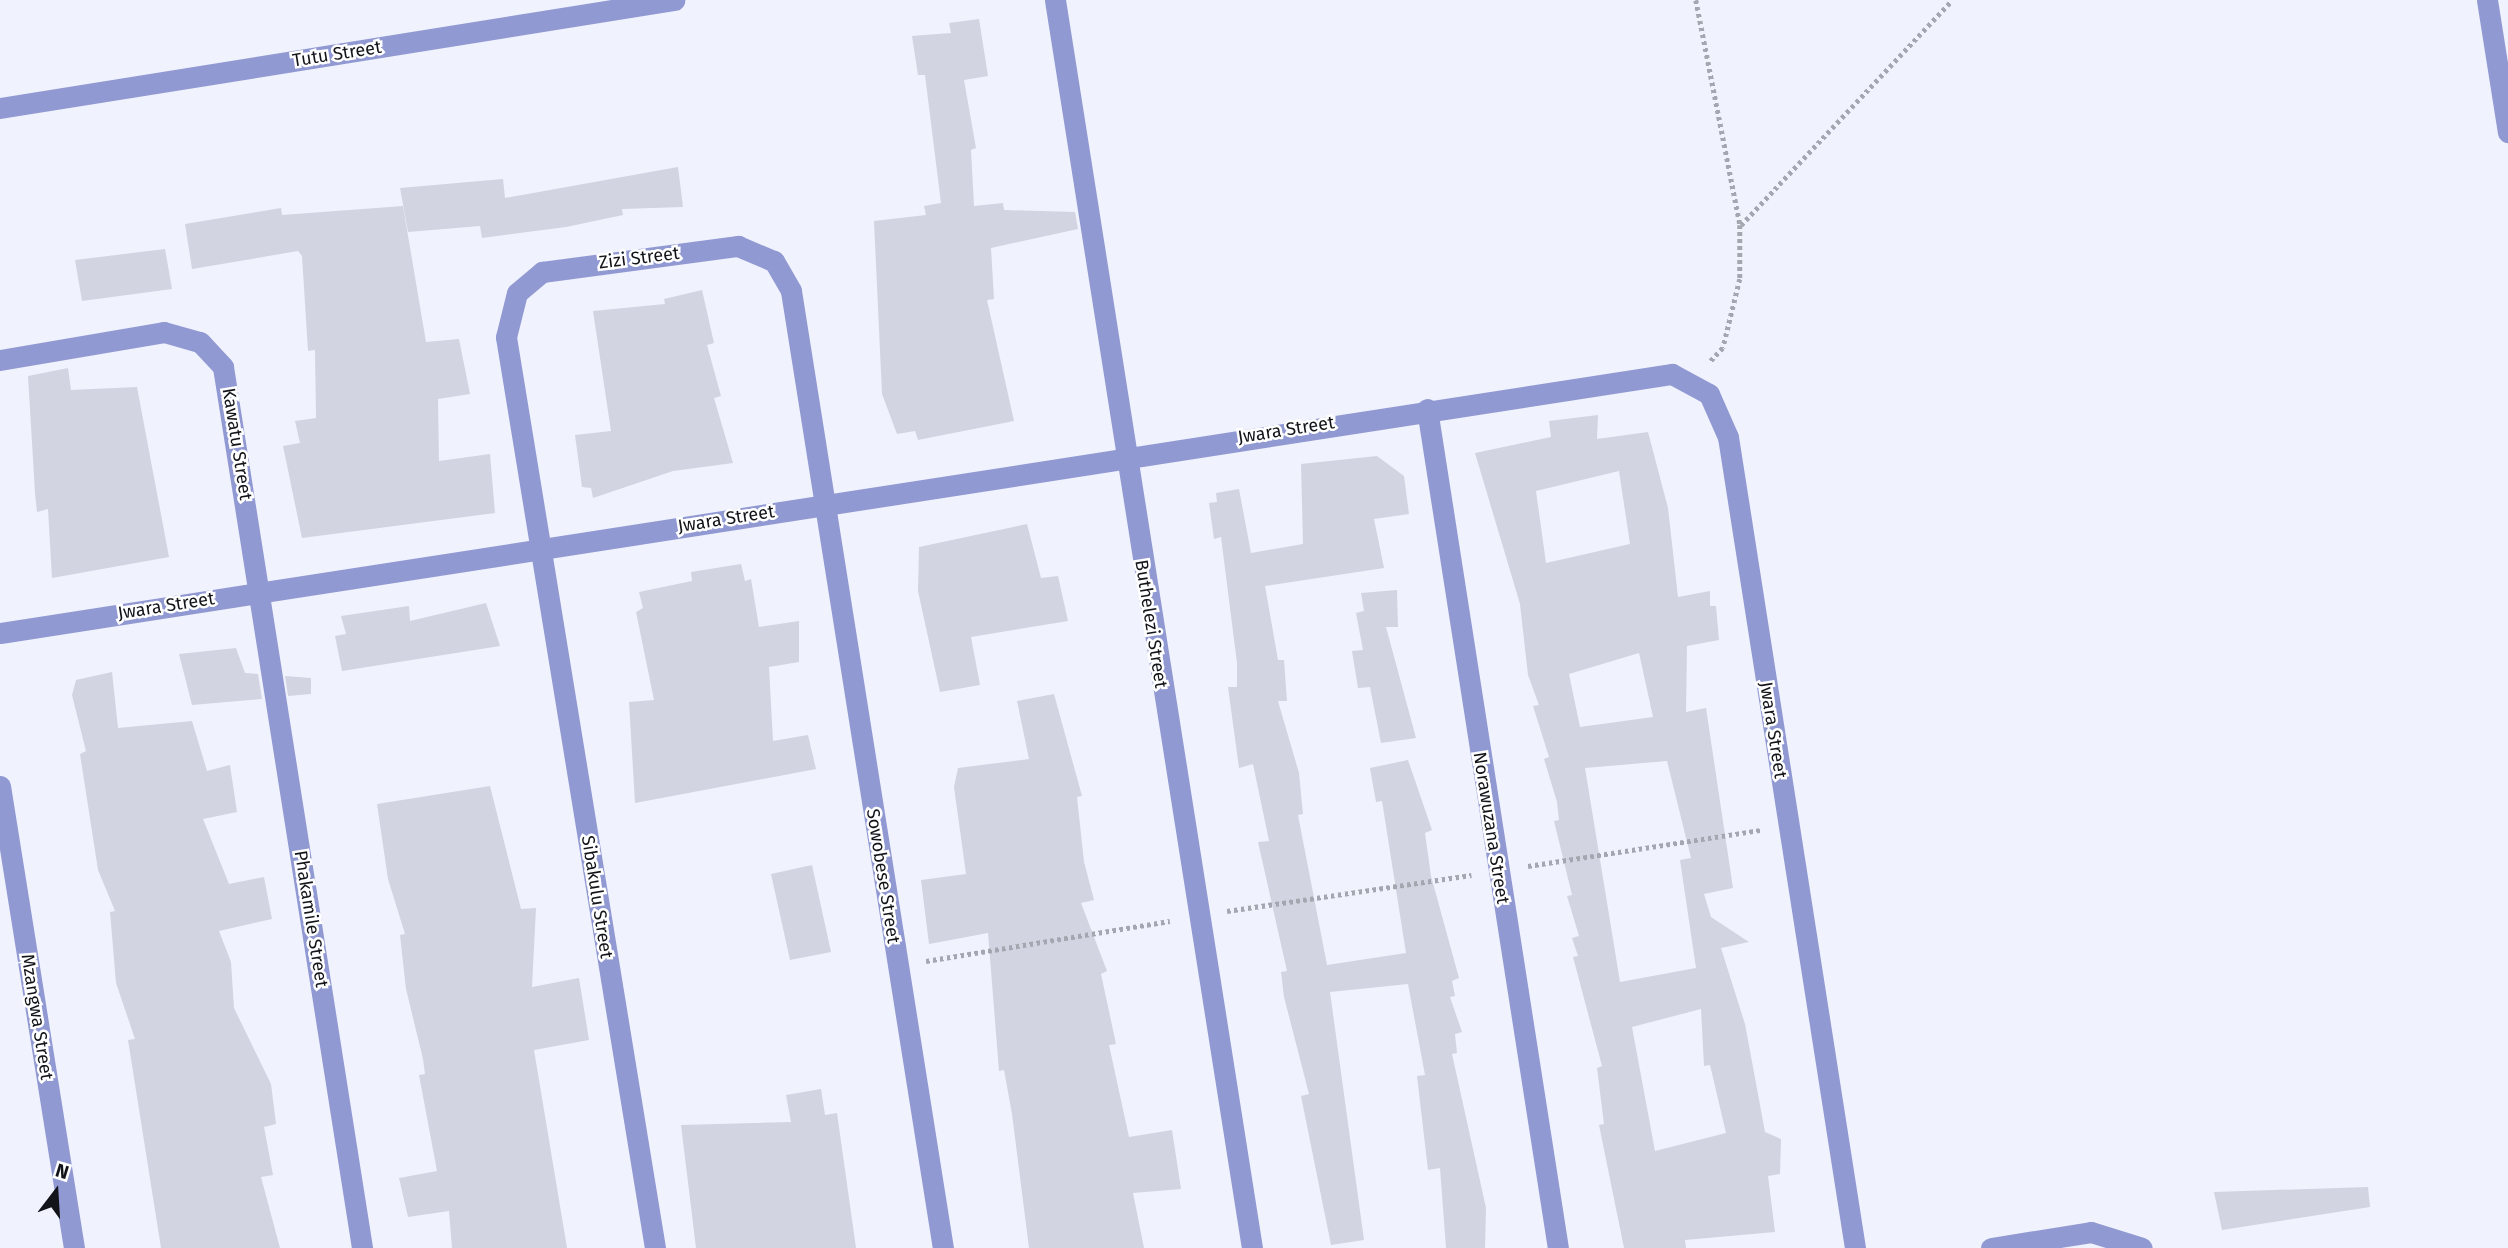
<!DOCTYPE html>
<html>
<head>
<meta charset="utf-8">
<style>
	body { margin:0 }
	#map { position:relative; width:2508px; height:1248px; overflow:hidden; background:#f0f2fd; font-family:"Fira Sans",sans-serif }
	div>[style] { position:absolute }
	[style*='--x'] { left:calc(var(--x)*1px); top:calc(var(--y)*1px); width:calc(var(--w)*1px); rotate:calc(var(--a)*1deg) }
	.building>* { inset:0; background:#d2d4e1 }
	.path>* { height:4.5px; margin-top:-2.25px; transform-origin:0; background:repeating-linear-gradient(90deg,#a5a7b0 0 3.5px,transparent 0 7px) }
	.minor>* { height:21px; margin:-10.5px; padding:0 10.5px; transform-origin:10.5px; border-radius:10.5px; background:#9199d3 }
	span { translate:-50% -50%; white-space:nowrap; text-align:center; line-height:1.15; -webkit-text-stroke:5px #fff; paint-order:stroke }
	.street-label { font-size:18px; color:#131419 }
	.north { position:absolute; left:21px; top:1157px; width:70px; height:70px; -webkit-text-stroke:5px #fff; paint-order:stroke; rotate:17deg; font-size:19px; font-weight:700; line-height:28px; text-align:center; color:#131419 }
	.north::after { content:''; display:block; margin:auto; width:24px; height:32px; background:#131419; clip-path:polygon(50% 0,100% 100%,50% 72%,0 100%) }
</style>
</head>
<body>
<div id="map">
	<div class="building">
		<i style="clip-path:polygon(979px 19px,988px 76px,964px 80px,976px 148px,971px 150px,974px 206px,1003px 203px,1004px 210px,1075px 212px,1078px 229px,991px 248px,994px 299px,987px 300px,1014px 421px,918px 440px,915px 431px,897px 434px,882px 394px,874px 221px,926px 215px,924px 206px,941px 203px,925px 75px,918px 75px,912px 36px,951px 33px,949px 23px)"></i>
		<i style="clip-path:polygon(678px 167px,683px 207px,622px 209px,623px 215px,566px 227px,482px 238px,480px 226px,408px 232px,400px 188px,503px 179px,505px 198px)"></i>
		<i style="clip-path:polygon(403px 206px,426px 342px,459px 339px,470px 394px,438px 399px,439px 461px,490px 454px,495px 513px,302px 538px,283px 446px,300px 443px,295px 421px,316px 418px,315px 350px,308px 351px,302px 256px,298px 251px,192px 269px,185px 224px,281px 208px,282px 215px)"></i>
		<i style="clip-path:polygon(165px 249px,172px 289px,82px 301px,75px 260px)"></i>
		<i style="clip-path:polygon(702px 290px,714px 343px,707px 345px,721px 396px,714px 398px,733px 463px,673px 471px,593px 498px,591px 488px,582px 487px,575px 435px,611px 431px,593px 311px,665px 304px,664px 299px)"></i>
		<i style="clip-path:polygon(68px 368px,71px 390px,137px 387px,169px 557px,52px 578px,48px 509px,37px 512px,35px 493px,28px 376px)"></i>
		<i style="clip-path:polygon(evenodd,1598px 415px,1597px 439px,1648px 432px,1668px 508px,1678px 597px,1710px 591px,1710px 606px,1716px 606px,1719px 640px,1687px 646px,1686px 712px,1706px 708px,1733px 888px,1704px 894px,1711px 917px,1749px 942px,1721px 948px,1745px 1024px,1765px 1132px,1781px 1139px,1780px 1174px,1768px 1176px,1775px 1232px,1685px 1240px,1686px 1248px,1624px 1248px,1599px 1125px,1604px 1124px,1597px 1068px,1602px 1066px,1573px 957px,1578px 956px,1572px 938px,1579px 936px,1567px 896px,1572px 895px,1554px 821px,1559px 820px,1557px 802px,1544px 759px,1549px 757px,1533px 706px,1539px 705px,1528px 675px,1520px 604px,1475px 453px,1551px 437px,1549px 421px,1598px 415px,1619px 471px,1630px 544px,1546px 563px,1536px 491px,1619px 471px,1598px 415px,1639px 653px,1653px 717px,1580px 727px,1569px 674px,1639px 653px,1598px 415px,1667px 761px,1691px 858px,1680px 860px,1696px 968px,1620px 982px,1585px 768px,1667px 761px,1598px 415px,1701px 1009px,1704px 1066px,1710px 1065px,1726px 1133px,1655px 1151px,1632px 1027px,1701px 1009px)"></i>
		<i style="clip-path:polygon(1377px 456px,1404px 476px,1409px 514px,1374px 519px,1384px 568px,1265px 586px,1278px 660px,1284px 660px,1287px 701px,1278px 701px,1299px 773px,1303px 814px,1298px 815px,1327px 965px,1406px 953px,1382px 801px,1376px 802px,1370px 768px,1408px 760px,1432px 830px,1425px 833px,1431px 876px,1459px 978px,1452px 981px,1455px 996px,1450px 997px,1462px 1032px,1455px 1034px,1457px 1053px,1452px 1054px,1486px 1208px,1485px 1248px,1446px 1248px,1440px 1168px,1428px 1170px,1417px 1076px,1425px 1075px,1408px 984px,1330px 992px,1364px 1240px,1331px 1245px,1301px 1096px,1309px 1094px,1284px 997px,1281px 972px,1287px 971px,1258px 842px,1269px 841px,1253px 764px,1239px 768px,1228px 687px,1237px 687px,1237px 663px,1221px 537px,1214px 539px,1209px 503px,1217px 502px,1216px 493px,1239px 489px,1251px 553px,1303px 544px,1301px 464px)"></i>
		<i style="clip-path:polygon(1027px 524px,1041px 578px,1058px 576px,1068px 621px,971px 637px,980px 685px,940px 692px,918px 591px,919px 547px)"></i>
		<i style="clip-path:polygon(741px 564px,745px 581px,751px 579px,759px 627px,799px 621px,799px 662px,769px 667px,773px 741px,808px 735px,816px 769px,635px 803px,629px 702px,654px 700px,636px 612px,643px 608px,639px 592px,692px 581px,691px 572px)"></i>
		<i style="clip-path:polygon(1397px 590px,1398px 627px,1386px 627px,1416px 738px,1381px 743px,1370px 687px,1358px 688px,1352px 651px,1363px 650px,1356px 613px,1364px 611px,1361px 593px)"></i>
		<i style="clip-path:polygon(486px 603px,500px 646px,342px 671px,335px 636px,346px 634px,341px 616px,409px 606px,410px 621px)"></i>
		<i style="clip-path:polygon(236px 648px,245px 673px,258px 674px,262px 699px,192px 705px,179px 654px)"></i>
		<i style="clip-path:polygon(112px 672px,118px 728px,192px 721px,207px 771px,230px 765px,237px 812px,203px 819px,229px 884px,264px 877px,272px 919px,219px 931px,231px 962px,234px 1008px,271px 1084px,276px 1124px,264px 1127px,273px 1175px,261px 1177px,280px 1248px,161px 1248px,128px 1040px,135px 1039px,116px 983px,110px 912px,115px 911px,98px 870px,80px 754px,86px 751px,72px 695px,76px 680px)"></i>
		<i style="clip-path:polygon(285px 676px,311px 678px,311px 694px,288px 696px)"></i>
		<i style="clip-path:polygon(1054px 694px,1082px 796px,1077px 797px,1084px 862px,1094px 900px,1081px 903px,1107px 971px,1101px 974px,1116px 1044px,1109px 1045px,1129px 1137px,1172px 1130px,1181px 1189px,1133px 1193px,1144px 1248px,1029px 1248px,1012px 1114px,1004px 1070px,999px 1071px,988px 933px,929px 944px,921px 880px,966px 874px,954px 787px,958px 768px,1029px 759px,1017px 701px)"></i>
		<i style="clip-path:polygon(490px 786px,521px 909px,536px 908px,532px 987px,579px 978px,589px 1040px,534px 1050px,567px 1248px,452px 1248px,449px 1211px,408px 1217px,399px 1178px,437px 1171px,419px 1075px,425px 1074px,423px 1059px,406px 989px,400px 935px,405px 934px,388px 879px,377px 804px)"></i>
		<i style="clip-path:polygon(812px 865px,831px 952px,790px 960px,771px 874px)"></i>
		<i style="clip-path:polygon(821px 1089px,825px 1115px,837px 1113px,856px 1248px,696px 1248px,681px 1125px,791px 1122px,786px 1095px)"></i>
		<i style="clip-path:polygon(2368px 1187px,2370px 1207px,2222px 1230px,2214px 1192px)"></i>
	</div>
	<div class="path">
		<i style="--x:1696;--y:0;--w:229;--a:78.9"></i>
		<i style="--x:1740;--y:225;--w:54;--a:90"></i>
		<i style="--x:1740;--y:279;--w:71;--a:103.8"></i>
		<i style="--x:1723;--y:348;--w:19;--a:133"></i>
		<i style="--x:1741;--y:225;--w:308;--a:-46.8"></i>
		<i style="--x:1528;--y:866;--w:236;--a:-8.8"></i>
		<i style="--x:1227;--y:911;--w:247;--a:-8.4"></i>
		<i style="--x:926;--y:961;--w:247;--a:-9.3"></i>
	</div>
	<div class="minor">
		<i style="--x:1055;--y:0;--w:1263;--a:81.03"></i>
		<i style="--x:2487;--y:0;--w:134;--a:81"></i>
		<i style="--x:0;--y:108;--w:683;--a:-9.1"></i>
		<i style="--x:0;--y:360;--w:166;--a:-9.7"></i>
		<i style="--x:164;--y:332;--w:37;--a:16"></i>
		<i style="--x:200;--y:342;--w:34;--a:47"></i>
		<i style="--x:223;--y:367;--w:892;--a:81.03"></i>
		<i style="--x:1427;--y:409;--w:849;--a:81.13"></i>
		<i style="--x:0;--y:633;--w:1692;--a:-8.81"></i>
		<i style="--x:1672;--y:374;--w:42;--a:28.4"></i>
		<i style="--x:1709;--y:394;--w:47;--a:66.2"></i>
		<i style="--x:1728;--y:437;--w:821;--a:81.1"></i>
		<i style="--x:0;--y:786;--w:468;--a:80.9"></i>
		<i style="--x:655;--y:1248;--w:923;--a:-99.29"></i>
		<i style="--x:506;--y:337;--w:45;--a:-76"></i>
		<i style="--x:517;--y:293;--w:33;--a:-40"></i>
		<i style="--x:542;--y:272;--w:198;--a:-7.6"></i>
		<i style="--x:738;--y:246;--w:39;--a:23"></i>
		<i style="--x:774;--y:261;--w:34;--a:60"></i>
		<i style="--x:791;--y:291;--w:969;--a:80.98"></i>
		<i style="--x:1991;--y:1248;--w:101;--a:-9.1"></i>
		<i style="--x:2091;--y:1232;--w:53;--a:17.4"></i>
	</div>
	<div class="street-label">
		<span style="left:337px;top:54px;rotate:-9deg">Tutu Street</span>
		<span style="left:639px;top:258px;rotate:-7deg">Zizi Street</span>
		<span style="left:1286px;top:430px;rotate:-9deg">Jwara Street</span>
		<span style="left:237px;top:444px;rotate:81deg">Kawatu Street</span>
		<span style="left:726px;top:519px;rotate:-9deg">Jwara Street</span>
		<span style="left:166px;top:606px;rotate:-9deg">Jwara Street</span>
		<span style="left:1151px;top:624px;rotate:81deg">Buthelezi Street</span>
		<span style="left:1773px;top:730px;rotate:81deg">Jwara Street</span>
		<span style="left:1491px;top:828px;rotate:81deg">Norawuzana Street</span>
		<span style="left:883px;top:876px;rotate:81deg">Sowobese Street</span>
		<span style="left:597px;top:897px;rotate:81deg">Sibakulu Street</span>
		<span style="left:311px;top:919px;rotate:81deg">Phakamile Street</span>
		<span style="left:37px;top:1017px;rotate:81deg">Mzangwa Street</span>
	</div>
	<div class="north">N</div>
</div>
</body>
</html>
